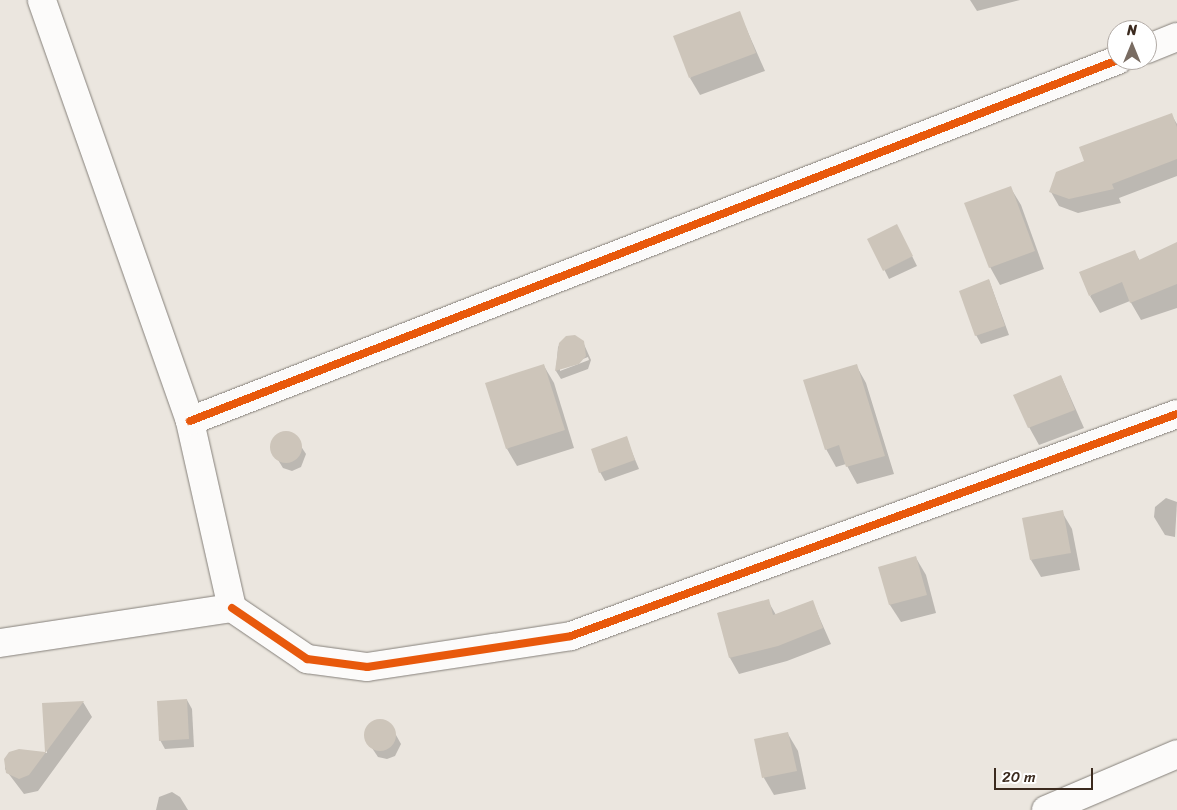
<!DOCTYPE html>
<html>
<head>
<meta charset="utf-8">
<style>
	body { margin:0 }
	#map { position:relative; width:1177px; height:810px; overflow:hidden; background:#ebe6df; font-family:Sriracha,sans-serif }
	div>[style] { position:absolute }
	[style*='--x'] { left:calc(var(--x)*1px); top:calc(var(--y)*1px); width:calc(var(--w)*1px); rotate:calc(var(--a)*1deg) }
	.shadow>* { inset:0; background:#0003 }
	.building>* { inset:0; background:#cdc5ba }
	.round { border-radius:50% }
	.roads { filter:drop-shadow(0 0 1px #85807a) drop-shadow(0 0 1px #85807a) }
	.minor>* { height:28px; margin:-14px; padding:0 14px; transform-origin:14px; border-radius:14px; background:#fcfbfa }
	.cycleway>* { height:8px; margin:-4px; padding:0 4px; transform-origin:4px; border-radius:4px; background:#e8590c }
	span { translate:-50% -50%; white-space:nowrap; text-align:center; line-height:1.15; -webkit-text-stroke:5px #fff; paint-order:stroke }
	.north { position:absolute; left:1107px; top:20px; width:50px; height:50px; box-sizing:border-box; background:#fff; border:1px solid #b1aaa5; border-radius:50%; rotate:0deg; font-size:14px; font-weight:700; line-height:20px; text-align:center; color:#3b2a1e }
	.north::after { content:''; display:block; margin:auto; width:18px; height:22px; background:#796c62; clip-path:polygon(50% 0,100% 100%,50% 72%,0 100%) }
	.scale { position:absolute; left:994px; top:768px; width:99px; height:22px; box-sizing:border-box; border:2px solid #3b2a1e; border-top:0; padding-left:6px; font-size:15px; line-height:18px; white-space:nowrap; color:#3b2a1e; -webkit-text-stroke:4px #fff; paint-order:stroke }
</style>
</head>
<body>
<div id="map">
	<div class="shadow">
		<i style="clip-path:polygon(970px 0,1020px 0,977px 11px)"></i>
		<i style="clip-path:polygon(739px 12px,765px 71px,700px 95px,690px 78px)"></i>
		<i style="clip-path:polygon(1171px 114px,1177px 124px,1177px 176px,1119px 198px,1121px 203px,1078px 213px,1059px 206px,1051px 192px,1086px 162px)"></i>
		<i style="clip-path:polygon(1010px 187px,1021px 205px,1044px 269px,1000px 285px,990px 267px)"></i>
		<i style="clip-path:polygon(901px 234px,917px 266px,889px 279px,869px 239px)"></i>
		<i style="clip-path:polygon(1177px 244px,1177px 308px,1141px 320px,1130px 301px,1100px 313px,1090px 296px,1134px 251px,1140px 261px)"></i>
		<i style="clip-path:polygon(989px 280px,1009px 335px,981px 344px,976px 335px)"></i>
		<i style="clip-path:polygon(evenodd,563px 340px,583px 342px,591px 360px,588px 369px,561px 379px,556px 371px,558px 347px,563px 340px,588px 357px,589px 360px,560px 371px,560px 368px,588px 357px)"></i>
		<i style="clip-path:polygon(856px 365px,866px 383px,894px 474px,857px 484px,846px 464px,836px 467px,826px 449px)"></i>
		<i style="clip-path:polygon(544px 366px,554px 383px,574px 448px,517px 466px,507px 449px)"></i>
		<i style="clip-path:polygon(1061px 376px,1084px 428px,1039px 445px,1029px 427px)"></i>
		<i style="clip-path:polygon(284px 432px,293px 434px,306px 454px,301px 467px,292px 471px,283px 468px,272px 450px,273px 441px)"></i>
		<i style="clip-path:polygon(626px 438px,639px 469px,605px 481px,600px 472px)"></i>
		<i style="clip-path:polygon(1166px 498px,1177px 502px,1175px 537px,1165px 535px,1154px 517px,1155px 507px)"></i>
		<i style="clip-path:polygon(1062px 512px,1072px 529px,1080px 570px,1041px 577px,1031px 560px)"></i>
		<i style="clip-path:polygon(916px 558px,926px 575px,936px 613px,901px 622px,890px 605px,880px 568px)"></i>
		<i style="clip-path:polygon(768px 601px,776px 615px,812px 601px,831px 644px,787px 661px,739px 674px,730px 658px,718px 613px)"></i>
		<i style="clip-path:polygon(187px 700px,192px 709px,194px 747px,165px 749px,160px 740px)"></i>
		<i style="clip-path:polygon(83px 702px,92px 717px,38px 791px,24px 794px,5px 769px,7px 756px,14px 751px,47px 753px,44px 704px)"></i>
		<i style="clip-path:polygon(378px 721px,391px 726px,401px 744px,395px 756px,387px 759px,378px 757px,366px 739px,369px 725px)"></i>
		<i style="clip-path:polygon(788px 734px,798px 751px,806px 789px,774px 795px,764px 778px,756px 740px)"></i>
		<i style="clip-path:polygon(172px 792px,180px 797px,188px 810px,156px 810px,159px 797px)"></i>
	</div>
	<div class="building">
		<i style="clip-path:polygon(740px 11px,756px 53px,689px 78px,673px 36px)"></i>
		<i style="clip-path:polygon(1172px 113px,1177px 127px,1177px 159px,1112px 184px,1114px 189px,1069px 199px,1049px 192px,1056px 172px,1084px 161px,1079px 147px)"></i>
		<i style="clip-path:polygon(1011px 186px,1035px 251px,989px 268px,964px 203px)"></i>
		<i style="clip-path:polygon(897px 224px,913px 256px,883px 271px,867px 239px)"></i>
		<i style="clip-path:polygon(1177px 242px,1177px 284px,1130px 303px,1122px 282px,1089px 296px,1079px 272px,1135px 250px,1139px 260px)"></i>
		<i style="clip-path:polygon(989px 279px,1005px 326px,975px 336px,959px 291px)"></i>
		<i style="clip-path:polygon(575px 335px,584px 341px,586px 356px,579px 364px,555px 371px,559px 343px,566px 336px)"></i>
		<i style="clip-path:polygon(544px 364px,565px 430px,506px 449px,485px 383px)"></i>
		<i style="clip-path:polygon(857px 364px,885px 456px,846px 467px,839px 445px,825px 450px,803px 380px)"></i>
		<i style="clip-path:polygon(1061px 375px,1075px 410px,1028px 428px,1013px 395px)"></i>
		<i class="round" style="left:270px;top:431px;width:32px;height:32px"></i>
		<i style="clip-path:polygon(627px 436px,635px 460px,599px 473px,591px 449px)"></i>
		<i style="clip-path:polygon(1063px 510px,1071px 553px,1030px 560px,1022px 518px)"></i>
		<i style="clip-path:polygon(916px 556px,927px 595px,889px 605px,878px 567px)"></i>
		<i style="clip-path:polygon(769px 599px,773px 615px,813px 600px,823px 628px,778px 646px,729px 658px,717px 613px)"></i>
		<i style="clip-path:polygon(187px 699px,189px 739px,159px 741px,157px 701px)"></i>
		<i style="clip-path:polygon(84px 701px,29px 775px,19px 779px,6px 773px,4px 759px,9px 752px,19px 749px,45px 752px,42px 703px)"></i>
		<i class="round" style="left:364px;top:719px;width:32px;height:32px"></i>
		<i style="clip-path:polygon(788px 732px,797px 771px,762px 778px,754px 739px)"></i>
	</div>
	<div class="roads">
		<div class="minor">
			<i style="--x:1147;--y:49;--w:32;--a:-22"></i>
			<i style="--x:190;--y:421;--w:996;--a:-21.26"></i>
			<i style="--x:232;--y:608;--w:91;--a:34.2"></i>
			<i style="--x:307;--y:659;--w:61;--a:7.6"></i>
			<i style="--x:367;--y:667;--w:206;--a:-8.6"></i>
			<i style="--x:571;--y:636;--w:645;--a:-20.12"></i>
			<i style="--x:0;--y:643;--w:235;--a:-8.6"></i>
			<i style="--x:232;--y:608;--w:192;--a:-102.7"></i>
			<i style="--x:190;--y:421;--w:446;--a:-109.4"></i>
			<i style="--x:1046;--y:810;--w:142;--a:-23.1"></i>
		</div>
	</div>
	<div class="cycleway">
		<i style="--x:190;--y:421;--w:996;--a:-21.26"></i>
		<i style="--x:232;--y:608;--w:91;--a:34.2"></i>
		<i style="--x:307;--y:659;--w:61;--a:7.6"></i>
		<i style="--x:367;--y:667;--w:206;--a:-8.6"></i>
		<i style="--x:571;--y:636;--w:645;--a:-20.12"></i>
	</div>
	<div class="north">N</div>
	<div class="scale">20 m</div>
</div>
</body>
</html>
